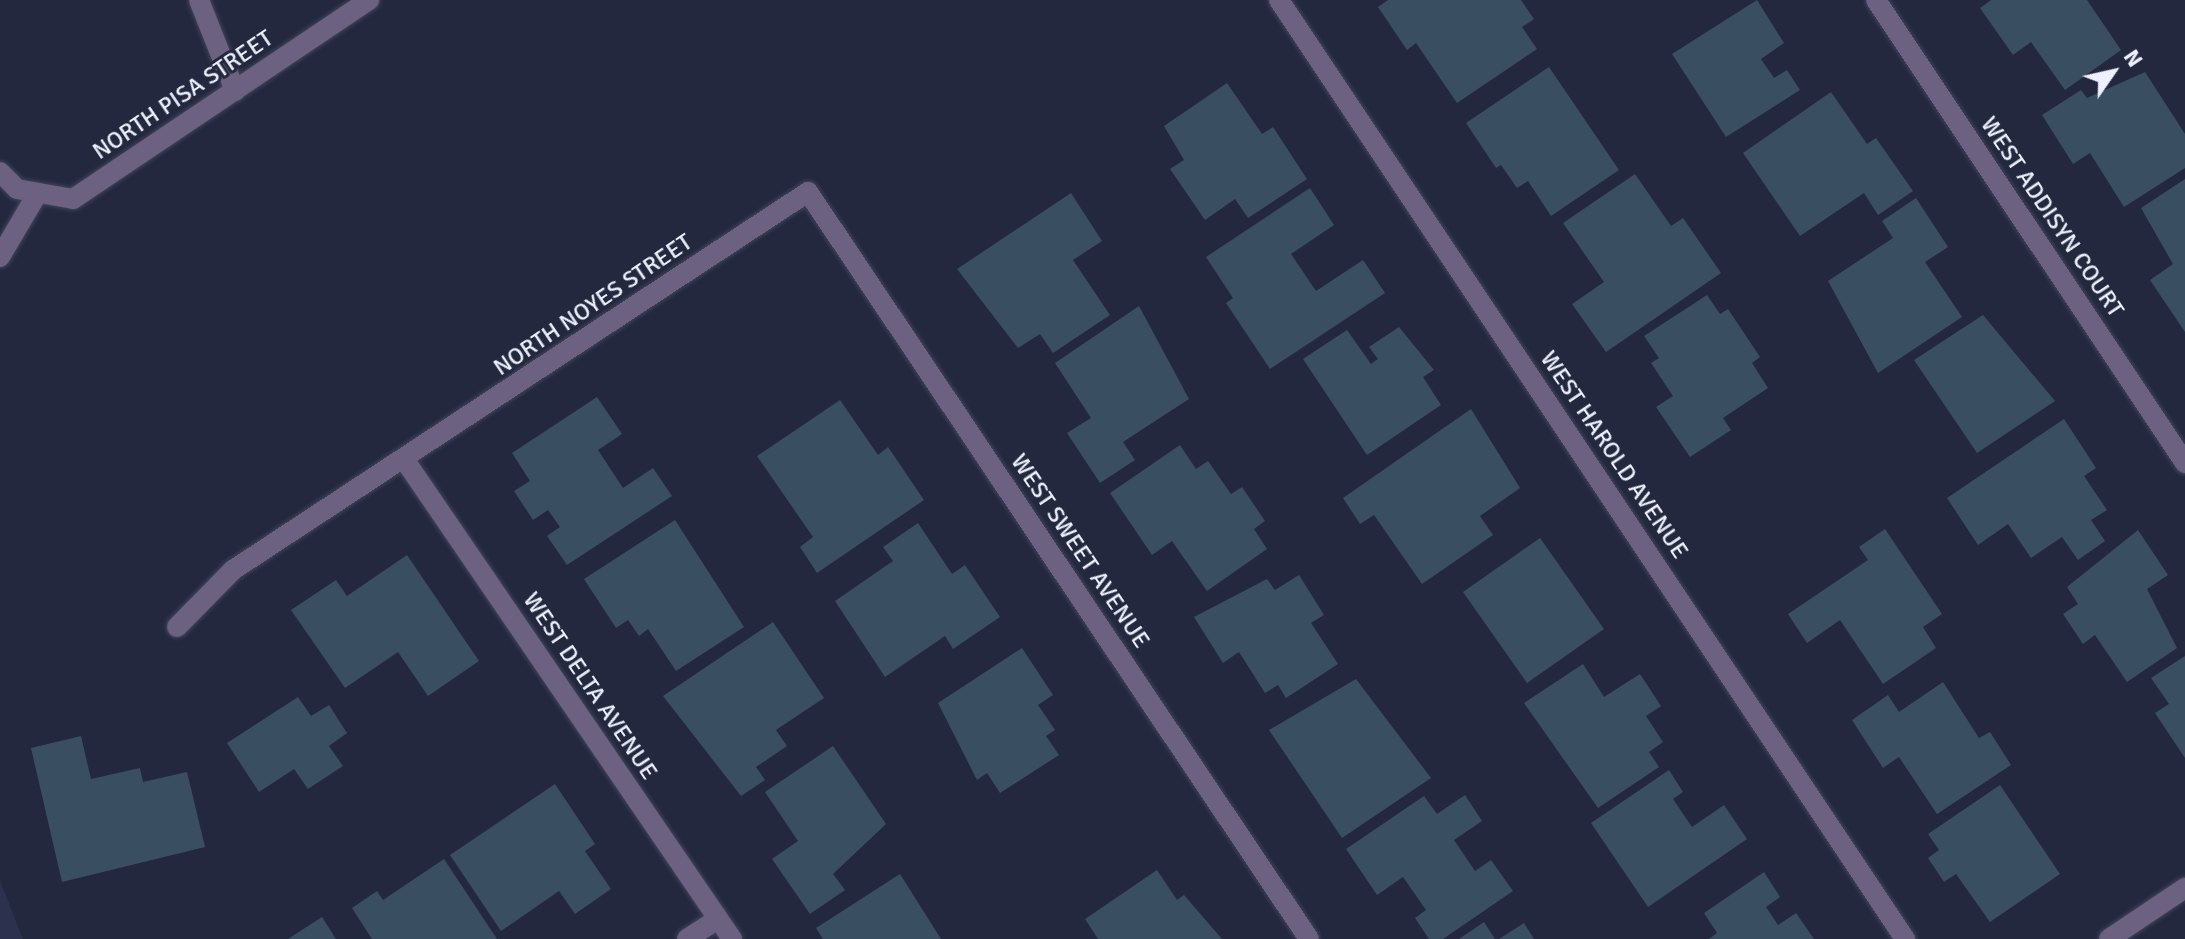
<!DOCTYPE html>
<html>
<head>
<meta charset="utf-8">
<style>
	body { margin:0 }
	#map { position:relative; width:2185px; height:939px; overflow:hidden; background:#23283e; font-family:Signika,sans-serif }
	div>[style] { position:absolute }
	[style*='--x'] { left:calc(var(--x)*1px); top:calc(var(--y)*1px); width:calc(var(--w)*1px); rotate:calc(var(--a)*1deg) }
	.built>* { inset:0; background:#2c314d }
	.building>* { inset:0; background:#3a4e61 }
	.roads { filter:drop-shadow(0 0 2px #3f4459) drop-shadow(0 0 2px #3f4459) }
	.minor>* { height:20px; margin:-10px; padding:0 10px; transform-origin:10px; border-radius:10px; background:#6c6181 }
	span { translate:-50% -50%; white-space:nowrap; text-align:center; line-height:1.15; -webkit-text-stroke:6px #23283e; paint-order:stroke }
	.street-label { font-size:24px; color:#eef1fd }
	.north { position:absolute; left:2073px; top:32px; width:80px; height:80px; -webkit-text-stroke:6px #23283e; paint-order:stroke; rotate:56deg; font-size:22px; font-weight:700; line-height:32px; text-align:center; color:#eef1fd }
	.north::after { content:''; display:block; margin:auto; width:28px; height:36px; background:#eef1fd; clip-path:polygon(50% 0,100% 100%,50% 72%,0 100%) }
</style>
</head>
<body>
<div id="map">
	<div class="built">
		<i style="clip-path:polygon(0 881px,23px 939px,0 939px)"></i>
	</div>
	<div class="building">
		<i style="clip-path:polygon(1388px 0,1521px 0,1534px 19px,1522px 27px,1537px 49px,1457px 103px,1416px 43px,1407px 50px,1378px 7px)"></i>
		<i style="clip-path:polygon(1757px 0,1784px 43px,1761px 59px,1774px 78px,1787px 70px,1800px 90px,1726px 137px,1672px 54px)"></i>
		<i style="clip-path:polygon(1991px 0,2087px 0,2121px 50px,2065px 90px,2031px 42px,2013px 55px,1980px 8px)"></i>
		<i style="clip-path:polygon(1549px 67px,1619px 170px,1551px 216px,1528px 181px,1517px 188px,1501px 165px,1496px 168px,1466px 123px)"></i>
		<i style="clip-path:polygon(2145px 72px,2185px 134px,2185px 168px,2124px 207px,2090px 153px,2073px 164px,2042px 115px,2081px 90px,2087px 98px)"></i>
		<i style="clip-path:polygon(1227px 83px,1262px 134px,1273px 127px,1307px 179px,1248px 218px,1235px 199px,1205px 220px,1170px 169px,1184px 160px,1164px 126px)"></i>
		<i style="clip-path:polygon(1831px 92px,1867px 144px,1876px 138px,1913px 191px,1878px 215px,1864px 193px,1800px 236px,1743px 153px)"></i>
		<i style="clip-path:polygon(1635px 174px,1671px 226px,1683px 218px,1721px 273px,1606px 352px,1572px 304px,1604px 282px,1563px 223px)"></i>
		<i style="clip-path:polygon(2185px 179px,2185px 332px,2150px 280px,2173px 264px,2141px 208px)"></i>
		<i style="clip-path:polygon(1310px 188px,1334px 225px,1291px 254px,1316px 291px,1363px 260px,1385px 293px,1270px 369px,1226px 303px,1233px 298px,1206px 257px)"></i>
		<i style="clip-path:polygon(1071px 193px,1102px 241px,1073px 260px,1110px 315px,1053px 353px,1040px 334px,1018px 348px,957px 269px)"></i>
		<i style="clip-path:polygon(1916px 198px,1948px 247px,1925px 262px,1962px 317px,1878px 373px,1828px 281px,1893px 238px,1882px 221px)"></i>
		<i style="clip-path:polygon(1707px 295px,1720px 314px,1728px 309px,1760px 357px,1752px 363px,1768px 388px,1723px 418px,1731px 430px,1690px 457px,1656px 407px,1673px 396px,1651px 363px,1659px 358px,1644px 336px)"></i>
		<i style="clip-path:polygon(1139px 306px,1189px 399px,1123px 442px,1135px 460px,1100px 483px,1067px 433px,1091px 418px,1055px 363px)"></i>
		<i style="clip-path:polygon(1983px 315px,2055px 401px,1977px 453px,1914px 360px)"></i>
		<i style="clip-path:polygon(1399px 327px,1434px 370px,1423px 377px,1441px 405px,1367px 455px,1303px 359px,1347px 330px,1371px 364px,1378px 359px,1369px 347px)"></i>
		<i style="clip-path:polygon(597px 397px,622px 434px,598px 450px,623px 488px,653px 468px,672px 496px,567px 565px,547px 536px,560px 527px,548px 510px,533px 520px,514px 491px,530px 481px,512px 453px)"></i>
		<i style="clip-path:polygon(840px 400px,878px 455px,888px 447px,924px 500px,817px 573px,800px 547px,813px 537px,757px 456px)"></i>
		<i style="clip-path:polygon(1471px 409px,1520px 488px,1480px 516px,1493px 535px,1422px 584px,1374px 515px,1360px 524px,1343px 498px)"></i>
		<i style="clip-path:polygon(2064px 419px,2096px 468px,2084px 476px,2107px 510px,2091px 520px,2105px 541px,2078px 560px,2062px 537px,2031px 558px,2008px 524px,1978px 545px,1947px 498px)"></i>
		<i style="clip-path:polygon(1180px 445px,1196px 469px,1208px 461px,1231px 494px,1242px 487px,1265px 521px,1254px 529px,1267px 549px,1207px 591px,1172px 541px,1152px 555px,1110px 493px)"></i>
		<i style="clip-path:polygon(675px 520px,744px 627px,676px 671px,648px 629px,639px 636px,628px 620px,616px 628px,584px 579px)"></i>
		<i style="clip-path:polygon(918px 523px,952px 574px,965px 565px,1000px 617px,953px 649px,945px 636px,885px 677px,835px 601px,893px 561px,883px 547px)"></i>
		<i style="clip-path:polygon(1885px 529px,1942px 614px,1923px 627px,1936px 648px,1883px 684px,1840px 620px,1807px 643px,1788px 614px,1868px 560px,1859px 547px)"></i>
		<i style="clip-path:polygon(2138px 530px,2168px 575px,2147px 589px,2177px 648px,2127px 682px,2095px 635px,2083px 644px,2063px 614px,2078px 604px,2067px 587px)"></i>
		<i style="clip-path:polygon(1540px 538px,1604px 629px,1527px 683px,1463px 592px)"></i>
		<i style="clip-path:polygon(407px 555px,479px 661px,428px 696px,398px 652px,345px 688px,291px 610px,336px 580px,347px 596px)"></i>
		<i style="clip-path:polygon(1299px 575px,1324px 615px,1311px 623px,1338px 664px,1286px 698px,1278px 685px,1265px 693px,1239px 652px,1223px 663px,1194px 617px,1267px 579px,1275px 590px)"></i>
		<i style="clip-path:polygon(773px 622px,824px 698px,776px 730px,787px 746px,756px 767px,765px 780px,741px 796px,663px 696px)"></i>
		<i style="clip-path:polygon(1022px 648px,1053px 695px,1038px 705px,1055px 730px,1046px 736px,1059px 755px,1000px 793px,987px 773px,977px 780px,938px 703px)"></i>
		<i style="clip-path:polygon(2185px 656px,2185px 758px,2155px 713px,2169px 704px,2151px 678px)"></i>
		<i style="clip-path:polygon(1583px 664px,1604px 697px,1640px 674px,1661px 706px,1646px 716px,1663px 742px,1649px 752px,1659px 767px,1598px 808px,1524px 703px)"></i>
		<i style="clip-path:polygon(1356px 679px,1431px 778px,1342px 838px,1269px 730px)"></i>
		<i style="clip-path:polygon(1943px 682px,1979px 738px,1990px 732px,2011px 765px,1937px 814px,1899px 757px,1883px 768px,1852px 720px,1888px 695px,1899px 712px)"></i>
		<i style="clip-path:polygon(298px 697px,311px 716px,329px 705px,347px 733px,329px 746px,343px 766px,308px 789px,294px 769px,259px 792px,227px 743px)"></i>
		<i style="clip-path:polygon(81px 736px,91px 779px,140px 768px,143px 782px,187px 772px,205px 847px,62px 882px,31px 748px)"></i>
		<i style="clip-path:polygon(833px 746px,886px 824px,833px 874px,845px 890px,810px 914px,772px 859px,798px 841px,765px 792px)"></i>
		<i style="clip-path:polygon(1669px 770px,1683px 792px,1673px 799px,1692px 827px,1724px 805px,1747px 839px,1648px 907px,1591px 823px)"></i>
		<i style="clip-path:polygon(555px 784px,595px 844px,585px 851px,611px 889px,575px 914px,559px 891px,501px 931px,450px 855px)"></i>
		<i style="clip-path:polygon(2000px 785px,2060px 874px,1990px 922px,1956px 874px,1944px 882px,1928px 858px,1939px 850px,1928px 834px)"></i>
		<i style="clip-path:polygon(1465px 795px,1482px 821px,1454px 840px,1475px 871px,1491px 860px,1513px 891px,1443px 939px,1429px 939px,1415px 918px,1426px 910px,1403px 877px,1377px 895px,1346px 849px,1424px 796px,1437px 814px)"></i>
		<i style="clip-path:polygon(444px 859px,497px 939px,372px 939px,352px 908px,377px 891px,383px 900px)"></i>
		<i style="clip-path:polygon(1157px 870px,1177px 900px,1184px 895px,1222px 939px,1098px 939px,1085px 919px)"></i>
		<i style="clip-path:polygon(1764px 872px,1780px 897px,1766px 907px,1778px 925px,1796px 913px,1814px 939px,1709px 939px,1717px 933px,1704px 913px)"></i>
		<i style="clip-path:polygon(900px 874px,941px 939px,823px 939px,816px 928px)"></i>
		<i style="clip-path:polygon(322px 917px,336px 939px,288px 939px)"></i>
		<i style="clip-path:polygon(1484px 922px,1495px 939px,1459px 939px)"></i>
		<i style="clip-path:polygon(1524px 923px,1534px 939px,1499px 939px)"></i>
	</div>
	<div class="roads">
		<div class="minor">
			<i style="--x:199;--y:0;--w:98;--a:68.4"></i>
			<i style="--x:1279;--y:0;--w:1129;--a:56.31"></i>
			<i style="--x:1876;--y:0;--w:557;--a:56.28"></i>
			<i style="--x:0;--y:172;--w:24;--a:45"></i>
			<i style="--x:17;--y:189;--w:57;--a:10.1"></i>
			<i style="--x:73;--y:199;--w:357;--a:-33.9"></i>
			<i style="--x:0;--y:257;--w:71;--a:-59.5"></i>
			<i style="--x:406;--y:462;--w:578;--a:55.65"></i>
			<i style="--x:177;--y:627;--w:80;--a:-45.5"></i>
			<i style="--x:233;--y:570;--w:688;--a:-33.32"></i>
			<i style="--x:808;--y:192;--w:899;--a:56.15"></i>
			<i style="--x:687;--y:939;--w:37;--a:-33"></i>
			<i style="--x:2109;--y:939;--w:92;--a:-33.9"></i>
		</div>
	</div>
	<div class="street-label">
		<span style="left:183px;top:95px;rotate:-34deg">NORTH PISA STREET</span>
		<span style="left:2052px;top:217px;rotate:56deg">WEST ADDISYN COURT</span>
		<span style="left:593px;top:305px;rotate:-34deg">NORTH NOYES STREET</span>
		<span style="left:1614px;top:455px;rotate:56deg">WEST HAROLD AVENUE</span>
		<span style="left:1080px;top:551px;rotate:56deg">WEST SWEET AVENUE</span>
		<span style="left:590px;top:686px;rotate:56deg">WEST DELTA AVENUE</span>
	</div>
	<div class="north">N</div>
</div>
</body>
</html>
